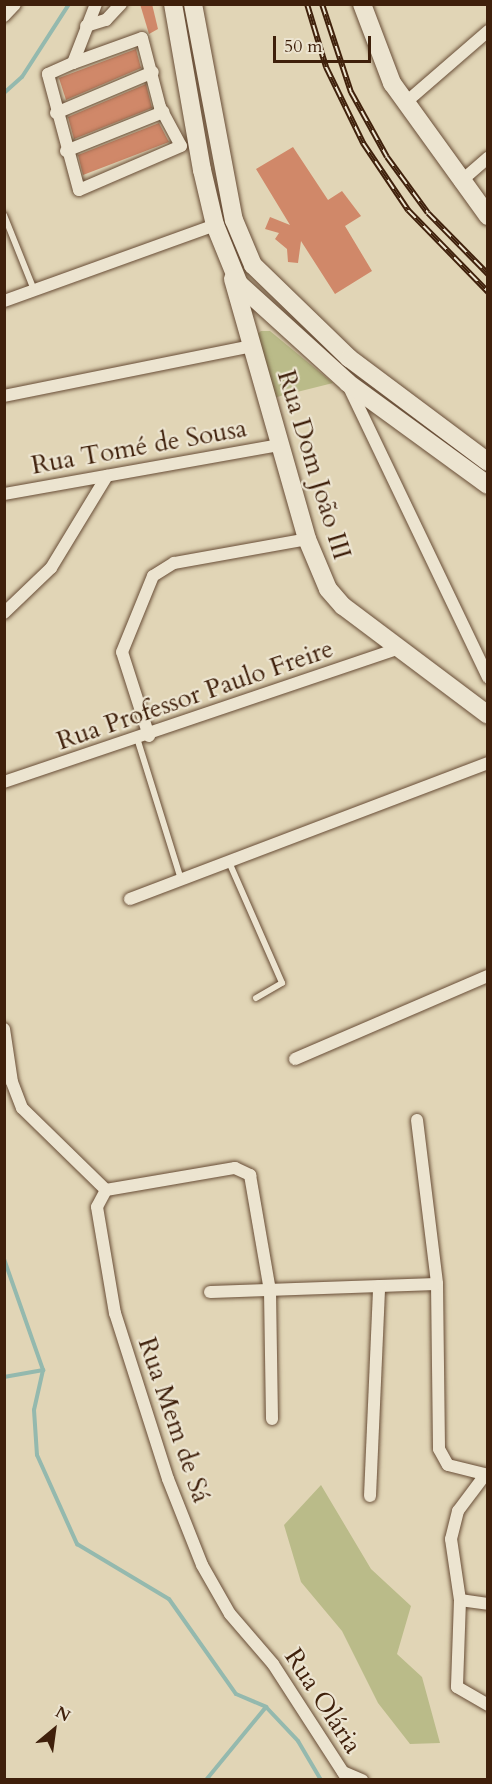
<!DOCTYPE html>
<html>
<head>
<meta charset="utf-8">
<style>
	body { margin:0 }
	#map { position:relative; width:492px; height:1784px; overflow:hidden; background:#e1d5b6; font-family:Cardo,serif }
	div>[style] { position:absolute }
	[style*='--x'] { left:calc(var(--x)*1px); top:calc(var(--y)*1px); width:calc(var(--w)*1px); rotate:calc(var(--a)*1deg) }
	.green>* { inset:0; background:#babb89 }
	.stream>* { height:4px; margin:-2px; padding:0 2px; transform-origin:2px; border-radius:2px; background:#94b9ae }
	.building>* { inset:0; background:#d08869 }
	.roads { filter:drop-shadow(0 0 2px #684d36) drop-shadow(0 0 2px #684d36) }
	.lane>* { height:6px; margin:-3px; padding:0 3px; transform-origin:3px; border-radius:3px; background:#ece4d0 }
	.street>* { height:12px; margin:-6px; padding:0 6px; transform-origin:6px; border-radius:6px; background:#ece4d0 }
	.secondary>* { height:18px; margin:-9px; padding:0 9px; transform-origin:9px; border-radius:9px; background:#ece4d0 }
	.rail>* { height:6px; margin-top:-3px; transform-origin:0; background:repeating-linear-gradient(90deg,#ece4d0 0 11px,#3f200b 0 22px); box-sizing:border-box; border-block:2px solid #3f200b }
	span { translate:-50% -50%; white-space:nowrap; text-align:center; line-height:1.15; -webkit-text-stroke:4.5px #ece4d0; paint-order:stroke }
	.street-label { font-size:26px; color:#3f200b }
	.frame { position:absolute; inset:0; border:6px solid #3f200b; pointer-events:none }
	.north { position:absolute; left:24px; top:1700px; width:60px; height:60px; -webkit-text-stroke:4px #ece4d0; paint-order:stroke; rotate:29deg; font-size:16px; font-weight:700; line-height:24px; text-align:center; color:#3f200b }
	.north::after { content:''; display:block; margin:auto; width:21px; height:27px; background:#3f200b; clip-path:polygon(50% 0,100% 100%,50% 72%,0 100%) }
	.scale { position:absolute; left:273px; top:36px; width:98px; height:27px; box-sizing:border-box; border:3px solid #3f200b; border-top:0; padding-left:8px; font-size:18px; line-height:21px; white-space:nowrap; color:#3f200b; -webkit-text-stroke:4px #ece4d0; paint-order:stroke }
</style>
</head>
<body>
<div id="map">
	<div class="green">
		<i style="clip-path:polygon(261px 331px,270px 331px,333px 383px,273px 398px,255px 336px)"></i>
		<i style="clip-path:polygon(321px 1485px,371px 1569px,411px 1606px,397px 1654px,422px 1677px,440px 1743px,410px 1744px,378px 1703px,342px 1631px,301px 1582px,284px 1525px)"></i>
	</div>
	<div class="stream">
		<i style="--x:4;--y:93;--w:24;--a:-42"></i>
		<i style="--x:22;--y:77;--w:87;--a:-57.2"></i>
		<i style="--x:4;--y:1259;--w:118;--a:70.6"></i>
		<i style="--x:43;--y:1370;--w:41;--a:102.7"></i>
		<i style="--x:34;--y:1410;--w:45;--a:86.2"></i>
		<i style="--x:37;--y:1455;--w:98;--a:65.8"></i>
		<i style="--x:77;--y:1544;--w:107;--a:30.9"></i>
		<i style="--x:169;--y:1599;--w:116;--a:54.8"></i>
		<i style="--x:236;--y:1694;--w:33;--a:23"></i>
		<i style="--x:266;--y:1707;--w:47;--a:46.7"></i>
		<i style="--x:298;--y:1741;--w:45;--a:59.5"></i>
		<i style="--x:4;--y:1377;--w:40;--a:-10"></i>
		<i style="--x:206;--y:1780;--w:94;--a:-50.6"></i>
	</div>
	<div class="building">
		<i style="clip-path:polygon(140px 4px,152px 4px,158px 29px,149px 34px)"></i>
		<i style="clip-path:polygon(136px 49px,141px 68px,66px 100px,59px 78px)"></i>
		<i style="clip-path:polygon(146px 84px,152px 108px,74px 139px,68px 117px)"></i>
		<i style="clip-path:polygon(159px 123px,169px 142px,83px 175px,78px 155px)"></i>
		<i style="clip-path:polygon(293px 147px,328px 200px,342px 191px,361px 216px,345px 226px,372px 271px,335px 294px,301px 241px,298px 263px,288px 262px,287px 249px,275px 239px,279px 233px,265px 229px,270px 217px,290px 225px,256px 169px)"></i>
	</div>
	<div class="roads">
		<div class="lane">
			<i style="--x:4;--y:215;--w:81;--a:68.2"></i>
			<i style="--x:137;--y:738;--w:148;--a:72.7"></i>
			<i style="--x:229;--y:862;--w:132;--a:66.3"></i>
			<i style="--x:282;--y:983;--w:30;--a:150"></i>
		</div>
		<div class="street">
			<i style="--x:4;--y:16;--w:16;--a:-47"></i>
			<i style="--x:86;--y:26;--w:21;--a:-17"></i>
			<i style="--x:106;--y:20;--w:22;--a:-47"></i>
			<i style="--x:73;--y:63;--w:73;--a:-19.9"></i>
			<i style="--x:142;--y:38;--w:71;--a:75.4"></i>
			<i style="--x:160;--y:107;--w:44;--a:61.7"></i>
			<i style="--x:181;--y:146;--w:111;--a:156.7"></i>
			<i style="--x:79;--y:190;--w:120;--a:-105"></i>
			<i style="--x:48;--y:74;--w:27;--a:-24"></i>
			<i style="--x:73;--y:63;--w:63;--a:-68.7"></i>
			<i style="--x:405;--y:103;--w:110;--a:-40.9"></i>
			<i style="--x:56;--y:113;--w:105;--a:-22.9"></i>
			<i style="--x:66;--y:151;--w:105;--a:-21.9"></i>
			<i style="--x:460;--y:182;--w:37;--a:-41"></i>
			<i style="--x:4;--y:301;--w:224;--a:-19.8"></i>
			<i style="--x:349;--y:387;--w:322;--a:64.4"></i>
			<i style="--x:4;--y:396;--w:252;--a:-11.4"></i>
			<i style="--x:4;--y:494;--w:280;--a:-10.1"></i>
			<i style="--x:4;--y:613;--w:65;--a:-43.8"></i>
			<i style="--x:51;--y:568;--w:108;--a:-58.7"></i>
			<i style="--x:149;--y:736;--w:88;--a:-107.8"></i>
			<i style="--x:122;--y:652;--w:82;--a:-67.8"></i>
			<i style="--x:153;--y:576;--w:25;--a:-32"></i>
			<i style="--x:174;--y:563;--w:135;--a:-10.2"></i>
			<i style="--x:4;--y:782;--w:417;--a:-18.7"></i>
			<i style="--x:130;--y:899;--w:383;--a:-20.8"></i>
			<i style="--x:4;--y:1029;--w:54;--a:81.4"></i>
			<i style="--x:12;--y:1082;--w:28;--a:69"></i>
			<i style="--x:22;--y:1108;--w:117;--a:44.3"></i>
			<i style="--x:295;--y:1059;--w:210;--a:-23.3"></i>
			<i style="--x:417;--y:1120;--w:165;--a:83"></i>
			<i style="--x:437;--y:1284;--w:165;--a:89.3"></i>
			<i style="--x:439;--y:1449;--w:18;--a:61"></i>
			<i style="--x:448;--y:1465;--w:41;--a:14"></i>
			<i style="--x:106;--y:1190;--w:19;--a:118"></i>
			<i style="--x:97;--y:1207;--w:108;--a:80.4"></i>
			<i style="--x:115;--y:1313;--w:174;--a:72.3"></i>
			<i style="--x:168;--y:1479;--w:92;--a:68.4"></i>
			<i style="--x:202;--y:1565;--w:56;--a:60.3"></i>
			<i style="--x:230;--y:1614;--w:66;--a:49.3"></i>
			<i style="--x:273;--y:1664;--w:138;--a:57.1"></i>
			<i style="--x:106;--y:1190;--w:131;--a:-9.7"></i>
			<i style="--x:235;--y:1168;--w:17;--a:25"></i>
			<i style="--x:250;--y:1175;--w:118;--a:80.2"></i>
			<i style="--x:270;--y:1291;--w:128;--a:89.1"></i>
			<i style="--x:210;--y:1292;--w:227;--a:-2"></i>
			<i style="--x:485;--y:1475;--w:45;--a:126.9"></i>
			<i style="--x:458;--y:1511;--w:29;--a:104"></i>
			<i style="--x:451;--y:1539;--w:62;--a:81.6"></i>
			<i style="--x:460;--y:1600;--w:87;--a:92"></i>
			<i style="--x:457;--y:1687;--w:36;--a:30"></i>
			<i style="--x:370;--y:1496;--w:210;--a:-87.5"></i>
			<i style="--x:460;--y:1600;--w:28;--a:8"></i>
			<i style="--x:343;--y:1772;--w:21;--a:23"></i>
		</div>
		<div class="secondary">
			<i style="--x:173;--y:4;--w:169;--a:80.1"></i>
			<i style="--x:202;--y:170;--w:57;--a:76.7"></i>
			<i style="--x:215;--y:225;--w:64;--a:67.9"></i>
			<i style="--x:239;--y:284;--w:147;--a:42.2"></i>
			<i style="--x:348;--y:383;--w:173;--a:36.1"></i>
			<i style="--x:193;--y:4;--w:220;--a:79.3"></i>
			<i style="--x:234;--y:220;--w:49;--a:67.1"></i>
			<i style="--x:253;--y:265;--w:134;--a:44.1"></i>
			<i style="--x:349;--y:358;--w:174;--a:36.8"></i>
			<i style="--x:362;--y:4;--w:85;--a:69.2"></i>
			<i style="--x:392;--y:83;--w:164;--a:54.2"></i>
			<i style="--x:233;--y:279;--w:270;--a:74.1"></i>
			<i style="--x:307;--y:539;--w:54;--a:67.2"></i>
			<i style="--x:328;--y:589;--w:23;--a:49"></i>
			<i style="--x:343;--y:606;--w:181;--a:36.9"></i>
		</div>
	</div>
	<div class="rail">
		<i style="--x:307;--y:4;--w:66;--a:73.2"></i>
		<i style="--x:326;--y:67;--w:85;--a:64"></i>
		<i style="--x:363;--y:143;--w:81;--a:56.1"></i>
		<i style="--x:408;--y:210;--w:115;--a:45.7"></i>
		<i style="--x:322;--y:4;--w:93;--a:71.8"></i>
		<i style="--x:351;--y:92;--w:74;--a:61"></i>
		<i style="--x:387;--y:157;--w:69;--a:53.8"></i>
		<i style="--x:428;--y:213;--w:86;--a:45.5"></i>
	</div>
	<div class="street-label">
		<span style="left:139px;top:447px;rotate:-10deg">Rua Tomé de Sousa</span>
		<span style="left:314px;top:465px;rotate:73deg">Rua Dom João III</span>
		<span style="left:195px;top:695px;rotate:-19deg">Rua Professor Paulo Freire</span>
		<span style="left:174px;top:1420px;rotate:71deg">Rua Mem de Sá</span>
		<span style="left:323px;top:1701px;rotate:57deg">Rua Olária</span>
	</div>
	<div class="frame"></div>
	<div class="north">N</div>
	<div class="scale">50 m</div>
</div>
</body>
</html>
